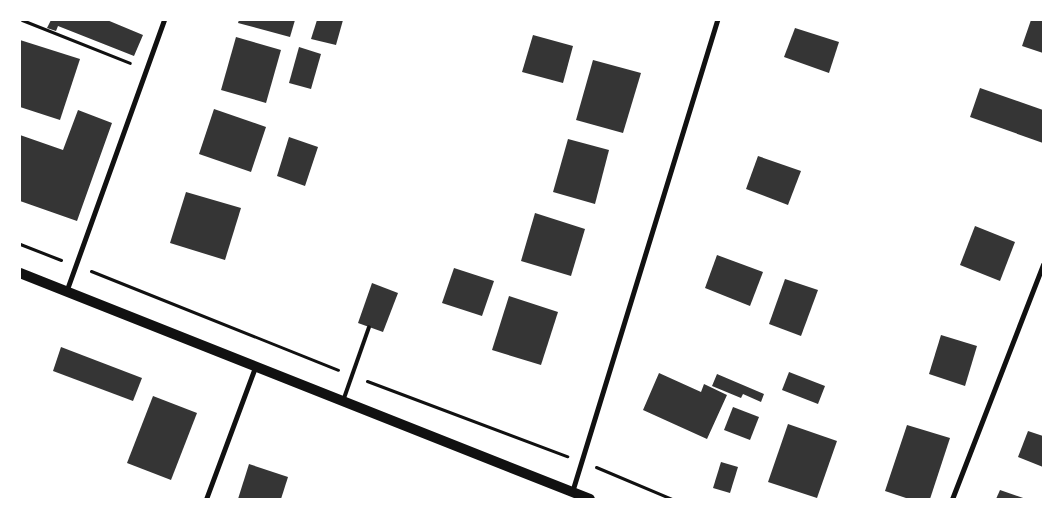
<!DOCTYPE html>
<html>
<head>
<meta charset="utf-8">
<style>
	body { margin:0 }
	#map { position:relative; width:1063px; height:519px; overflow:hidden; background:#fff; font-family:Barlow,sans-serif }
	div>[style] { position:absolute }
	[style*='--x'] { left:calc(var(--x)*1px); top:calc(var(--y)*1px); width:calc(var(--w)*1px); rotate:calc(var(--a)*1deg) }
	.building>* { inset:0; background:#353535 }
	.path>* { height:3px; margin:-1.5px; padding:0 1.5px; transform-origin:1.5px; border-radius:1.5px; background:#111 }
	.service>* { height:4px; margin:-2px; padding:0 2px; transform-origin:2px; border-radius:2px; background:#111 }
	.minor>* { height:5px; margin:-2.5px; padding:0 2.5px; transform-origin:2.5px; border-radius:2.5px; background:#111 }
	.secondary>* { height:10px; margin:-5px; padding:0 5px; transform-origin:5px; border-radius:5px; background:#111 }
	span { translate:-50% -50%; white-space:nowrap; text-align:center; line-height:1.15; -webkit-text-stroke:4.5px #fff; paint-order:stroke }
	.frame { position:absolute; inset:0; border:21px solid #fff; pointer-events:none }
</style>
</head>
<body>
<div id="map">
	<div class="building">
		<i style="clip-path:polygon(51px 20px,107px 20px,143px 35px,134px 56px,58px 26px,56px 31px,47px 28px)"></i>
		<i style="clip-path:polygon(239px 20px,295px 20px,290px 37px,238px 23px)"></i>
		<i style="clip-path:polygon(317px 20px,343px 20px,336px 45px,311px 39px)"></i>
		<i style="clip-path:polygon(1031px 20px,1043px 20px,1043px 53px,1022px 46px)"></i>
		<i style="clip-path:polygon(795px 28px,839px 42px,829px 73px,784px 57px)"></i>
		<i style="clip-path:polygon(533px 35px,573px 46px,563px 83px,522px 72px)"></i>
		<i style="clip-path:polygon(236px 37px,281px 50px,266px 103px,221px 90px)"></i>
		<i style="clip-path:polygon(20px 40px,80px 59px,60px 120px,20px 107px)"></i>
		<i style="clip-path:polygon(299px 47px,321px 54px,311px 89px,289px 83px)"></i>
		<i style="clip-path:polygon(593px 60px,641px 73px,623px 133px,576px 120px)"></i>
		<i style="clip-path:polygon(980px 88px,1043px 110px,1043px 143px,970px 117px)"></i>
		<i style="clip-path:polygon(214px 109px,266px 127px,251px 172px,199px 154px)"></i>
		<i style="clip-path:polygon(78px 110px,112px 123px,77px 221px,20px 201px,20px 135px,63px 150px)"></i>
		<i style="clip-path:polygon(289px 137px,318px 147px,305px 186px,277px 176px)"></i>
		<i style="clip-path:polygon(568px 139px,609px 150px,595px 204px,553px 192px)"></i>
		<i style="clip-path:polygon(758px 156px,801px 171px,788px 205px,746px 189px)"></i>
		<i style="clip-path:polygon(186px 192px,241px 208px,225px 260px,170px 243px)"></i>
		<i style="clip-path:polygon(535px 213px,585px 229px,571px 276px,521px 261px)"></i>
		<i style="clip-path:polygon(975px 226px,1015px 242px,1000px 281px,960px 265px)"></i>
		<i style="clip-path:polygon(717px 255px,763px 272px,750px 306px,705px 288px)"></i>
		<i style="clip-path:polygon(454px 268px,494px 281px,482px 316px,442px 303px)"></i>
		<i style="clip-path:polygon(785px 279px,818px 290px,801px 336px,769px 324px)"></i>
		<i style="clip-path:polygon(372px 283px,398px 293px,383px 332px,358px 323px)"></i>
		<i style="clip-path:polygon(509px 296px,558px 312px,541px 365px,492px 350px)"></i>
		<i style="clip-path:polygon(941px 335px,977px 346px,965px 386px,929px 374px)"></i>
		<i style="clip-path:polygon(61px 347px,142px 378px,133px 401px,53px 371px)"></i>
		<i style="clip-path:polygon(789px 372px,825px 386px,818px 404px,782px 390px)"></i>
		<i style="clip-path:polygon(659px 373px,701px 392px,704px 384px,727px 395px,707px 439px,643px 410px)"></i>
		<i style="clip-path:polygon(717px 374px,764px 394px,761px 402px,743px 394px,741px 398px,712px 386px)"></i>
		<i style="clip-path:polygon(153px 396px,197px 413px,171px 480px,127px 463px)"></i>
		<i style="clip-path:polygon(733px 407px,759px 417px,750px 440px,724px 430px)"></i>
		<i style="clip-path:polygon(788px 424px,837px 441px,817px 498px,768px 482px)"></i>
		<i style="clip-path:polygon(907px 425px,950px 438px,930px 499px,909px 499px,885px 491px)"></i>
		<i style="clip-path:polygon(1028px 431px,1043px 436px,1043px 467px,1018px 457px)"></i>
		<i style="clip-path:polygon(721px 462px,738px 467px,730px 493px,713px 488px)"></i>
		<i style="clip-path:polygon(249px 464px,288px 477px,281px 499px,238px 499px)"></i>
		<i style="clip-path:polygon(1000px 490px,1026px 499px,996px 499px)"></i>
	</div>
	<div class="path">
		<i style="--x:22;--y:20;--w:116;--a:21.7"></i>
		<i style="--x:20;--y:244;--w:44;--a:21.3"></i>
		<i style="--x:91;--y:271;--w:266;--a:21.8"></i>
		<i style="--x:367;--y:381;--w:214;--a:20.6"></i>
		<i style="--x:596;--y:467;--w:82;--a:22.8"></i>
	</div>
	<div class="service">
		<i style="--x:343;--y:401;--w:78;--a:-70.6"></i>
	</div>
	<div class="minor">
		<i style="--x:66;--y:292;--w:289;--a:-70.2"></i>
		<i style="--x:572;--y:492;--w:494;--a:-72.9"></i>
		<i style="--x:206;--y:499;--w:141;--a:-69.6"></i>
		<i style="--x:952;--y:499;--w:252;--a:-68.8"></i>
	</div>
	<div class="secondary">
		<i style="--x:20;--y:273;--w:613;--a:21.63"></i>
	</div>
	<div class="frame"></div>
</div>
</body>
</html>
